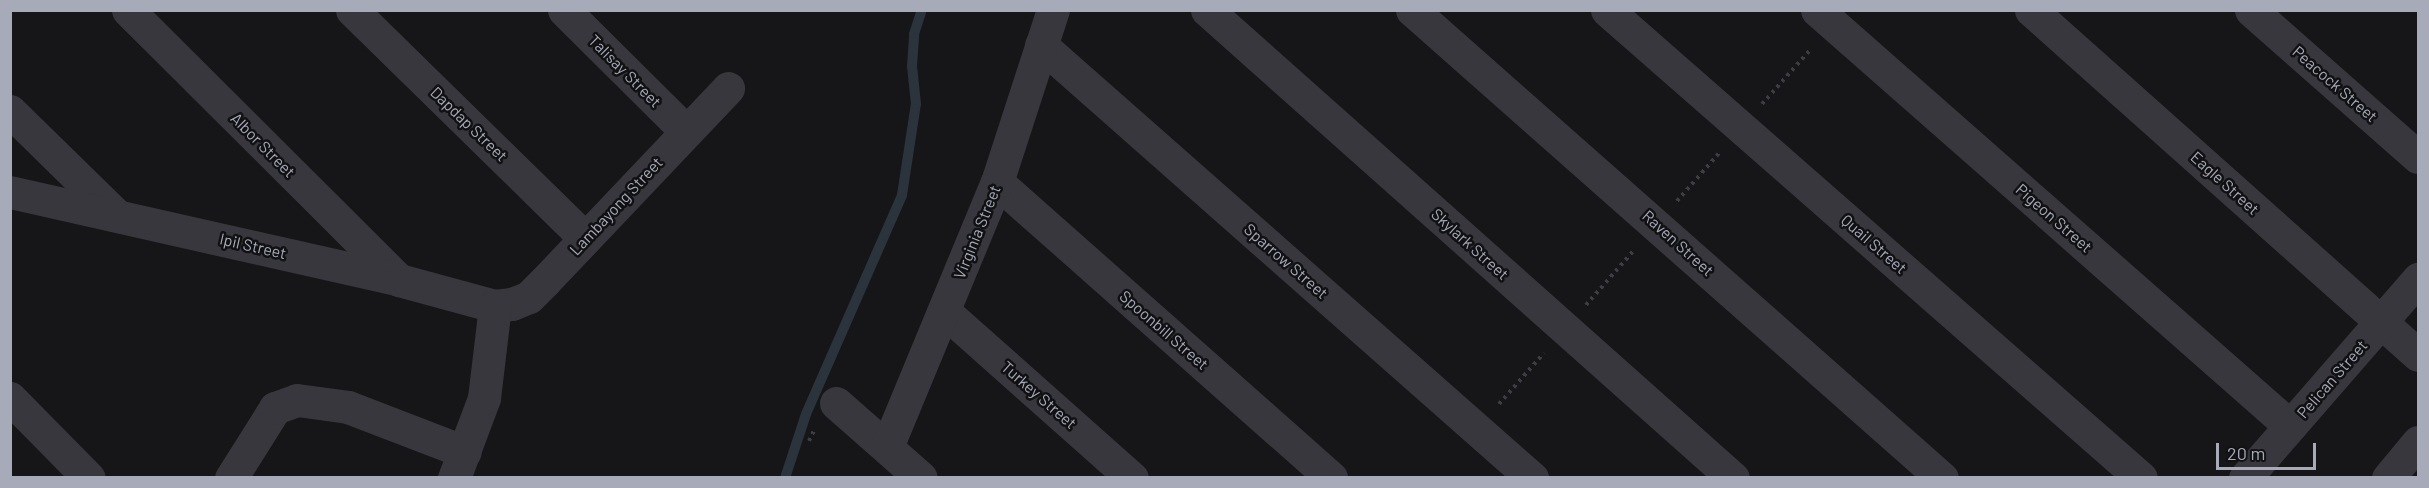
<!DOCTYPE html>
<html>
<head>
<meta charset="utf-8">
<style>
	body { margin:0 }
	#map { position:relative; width:2429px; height:488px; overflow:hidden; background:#161618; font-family:Barlow,sans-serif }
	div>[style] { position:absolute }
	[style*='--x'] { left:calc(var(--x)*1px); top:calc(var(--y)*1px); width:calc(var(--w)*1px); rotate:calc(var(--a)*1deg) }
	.stream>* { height:10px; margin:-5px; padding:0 5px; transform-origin:5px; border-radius:5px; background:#2b343d }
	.path>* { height:4px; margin-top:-2px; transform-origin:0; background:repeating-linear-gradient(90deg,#3d3e44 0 3px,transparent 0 7.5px) }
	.minor>* { height:33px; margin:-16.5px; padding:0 16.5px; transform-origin:16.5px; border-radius:16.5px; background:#37373d }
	span { translate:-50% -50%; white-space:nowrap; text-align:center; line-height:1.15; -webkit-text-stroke:5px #111113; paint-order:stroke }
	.street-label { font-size:16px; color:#a7abb9 }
	.frame { position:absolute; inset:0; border:12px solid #a7abb9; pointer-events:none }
	.scale { position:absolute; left:2216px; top:443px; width:100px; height:27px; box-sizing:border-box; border:3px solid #a7abb9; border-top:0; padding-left:8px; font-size:18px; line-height:21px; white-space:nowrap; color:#a7abb9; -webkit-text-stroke:4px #111113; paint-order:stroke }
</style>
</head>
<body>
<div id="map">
	<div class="stream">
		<i style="--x:785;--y:478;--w:67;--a:-71.8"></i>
		<i style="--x:806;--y:414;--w:239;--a:-66.3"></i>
		<i style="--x:902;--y:195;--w:92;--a:-81.3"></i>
		<i style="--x:916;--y:104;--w:38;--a:-96"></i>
		<i style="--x:912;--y:66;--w:32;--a:-86"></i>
		<i style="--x:914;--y:34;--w:25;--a:-72"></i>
	</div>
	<div class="path">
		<i style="--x:1762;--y:104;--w:74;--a:-48.3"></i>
		<i style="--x:1677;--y:201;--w:65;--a:-48.7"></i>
		<i style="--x:1586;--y:305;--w:74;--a:-48.8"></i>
		<i style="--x:1499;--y:404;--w:68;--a:-48.6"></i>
		<i style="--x:809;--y:441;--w:14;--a:-65"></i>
	</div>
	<div class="minor">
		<i style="--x:128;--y:10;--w:383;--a:44.9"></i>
		<i style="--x:352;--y:10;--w:326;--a:44.4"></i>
		<i style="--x:564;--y:10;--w:172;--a:44.8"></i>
		<i style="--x:1207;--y:10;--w:704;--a:41.66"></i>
		<i style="--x:1412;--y:10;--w:707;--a:41.45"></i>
		<i style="--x:1607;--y:10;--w:710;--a:41.23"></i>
		<i style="--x:1817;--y:10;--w:630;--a:41.33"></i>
		<i style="--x:2031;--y:10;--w:518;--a:41.72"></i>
		<i style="--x:2251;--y:10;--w:222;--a:41.4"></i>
		<i style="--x:1041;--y:45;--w:655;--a:41.41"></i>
		<i style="--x:10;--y:111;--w:147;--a:44.4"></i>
		<i style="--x:997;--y:182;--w:446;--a:41.5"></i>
		<i style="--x:10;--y:192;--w:399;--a:12.7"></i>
		<i style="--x:399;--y:280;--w:99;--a:15.2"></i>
		<i style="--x:495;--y:306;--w:17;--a:-7"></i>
		<i style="--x:512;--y:304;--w:18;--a:-22"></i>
		<i style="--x:529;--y:297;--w:23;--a:-45"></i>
		<i style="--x:545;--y:281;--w:266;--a:-46.5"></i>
		<i style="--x:945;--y:312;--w:250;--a:41.6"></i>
		<i style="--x:10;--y:398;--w:112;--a:45.4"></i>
		<i style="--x:836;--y:403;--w:113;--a:41.4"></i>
		<i style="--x:887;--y:447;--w:287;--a:-67.5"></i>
		<i style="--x:997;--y:182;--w:181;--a:-72"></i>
		<i style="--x:231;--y:478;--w:83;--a:-57.8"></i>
		<i style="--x:275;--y:408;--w:23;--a:-20"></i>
		<i style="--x:297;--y:400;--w:51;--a:7.8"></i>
		<i style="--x:348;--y:407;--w:125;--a:21"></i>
		<i style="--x:454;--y:478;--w:85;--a:-69.4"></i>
		<i style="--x:484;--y:398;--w:93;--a:-83.2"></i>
		<i style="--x:2245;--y:478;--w:264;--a:-49"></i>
		<i style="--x:2388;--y:478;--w:47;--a:-50.2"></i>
	</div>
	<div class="street-label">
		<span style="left:625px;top:71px;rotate:45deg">Talisay Street</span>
		<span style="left:2335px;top:84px;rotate:41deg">Peacock Street</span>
		<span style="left:469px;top:124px;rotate:44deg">Dapdap Street</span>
		<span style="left:263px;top:145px;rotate:45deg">Albor Street</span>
		<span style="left:2225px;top:183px;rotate:42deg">Eagle Street</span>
		<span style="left:616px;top:206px;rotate:-47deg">Lambayong Street</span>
		<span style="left:2054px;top:218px;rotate:41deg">Pigeon Street</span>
		<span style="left:977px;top:232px;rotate:-68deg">Virginia Street</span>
		<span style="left:1678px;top:243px;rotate:42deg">Raven Street</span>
		<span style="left:1470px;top:244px;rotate:42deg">Skylark Street</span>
		<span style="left:1874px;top:244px;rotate:41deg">Quail Street</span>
		<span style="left:253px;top:246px;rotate:13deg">Ipil Street</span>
		<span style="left:1286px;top:261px;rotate:41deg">Sparrow Street</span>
		<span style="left:1164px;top:330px;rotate:41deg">Spoonbill Street</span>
		<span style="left:2332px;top:379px;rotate:-49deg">Pelican Street</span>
		<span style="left:1039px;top:395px;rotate:41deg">Turkey Street</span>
	</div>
	<div class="frame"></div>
	<div class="scale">20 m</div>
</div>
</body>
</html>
